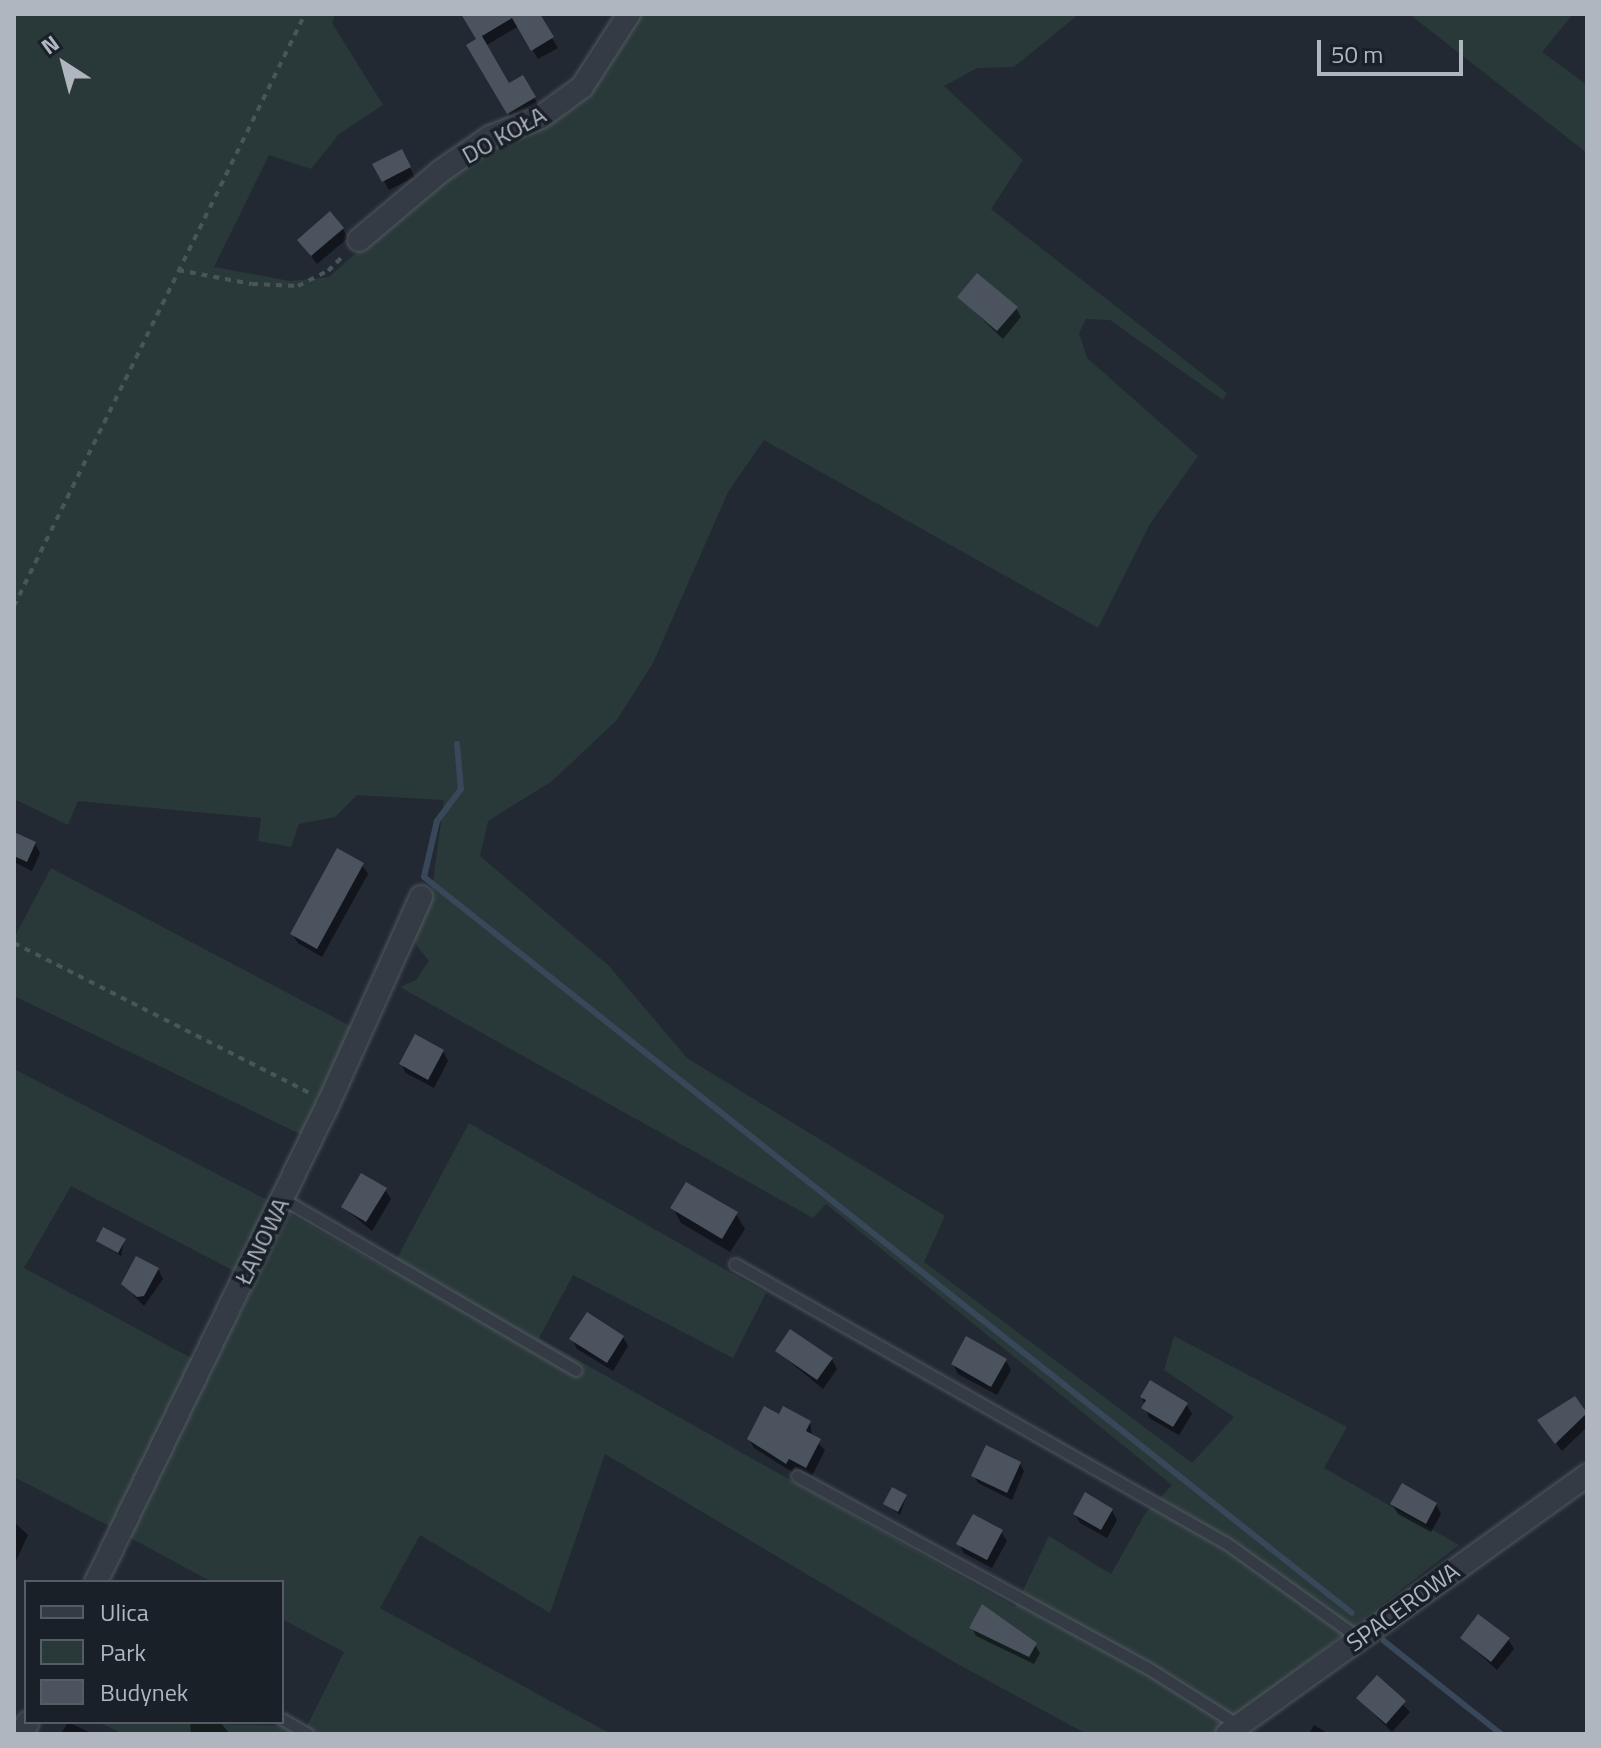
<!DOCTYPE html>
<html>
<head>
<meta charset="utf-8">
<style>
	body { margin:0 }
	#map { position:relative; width:1601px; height:1748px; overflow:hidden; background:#222933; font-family:"Titillium Web",sans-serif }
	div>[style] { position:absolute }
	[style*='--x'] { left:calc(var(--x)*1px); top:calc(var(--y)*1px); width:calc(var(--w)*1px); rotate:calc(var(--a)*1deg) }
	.green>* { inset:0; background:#293939 }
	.shadow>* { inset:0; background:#0007 }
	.stream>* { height:6px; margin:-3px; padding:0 3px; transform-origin:3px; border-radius:3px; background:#39475a }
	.building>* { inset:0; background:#4a535e }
	.path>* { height:4px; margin-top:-2px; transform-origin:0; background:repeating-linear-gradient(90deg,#485658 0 6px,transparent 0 12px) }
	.roads { filter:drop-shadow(0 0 2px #525961) drop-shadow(0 0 2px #525961) }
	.service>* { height:11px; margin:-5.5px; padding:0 5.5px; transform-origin:5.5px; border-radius:5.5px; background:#353b44 }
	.minor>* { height:22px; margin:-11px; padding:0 11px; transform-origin:11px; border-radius:11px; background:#353b44 }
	span { translate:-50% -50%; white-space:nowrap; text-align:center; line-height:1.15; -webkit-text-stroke:7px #1a2028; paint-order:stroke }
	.street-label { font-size:24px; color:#afb6c0 }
	.frame { position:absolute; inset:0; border:16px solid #afb6c0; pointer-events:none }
	.legend { position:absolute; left:24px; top:1580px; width:260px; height:144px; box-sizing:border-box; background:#1a2028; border:2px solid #565c65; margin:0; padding:10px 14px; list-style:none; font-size:24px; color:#afb6c0 }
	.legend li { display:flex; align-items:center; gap:16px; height:40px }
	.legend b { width:40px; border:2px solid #565c65 }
	.north { position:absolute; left:24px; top:24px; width:80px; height:80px; -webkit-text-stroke:6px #1a2028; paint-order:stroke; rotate:324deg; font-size:22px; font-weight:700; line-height:32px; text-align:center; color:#afb6c0 }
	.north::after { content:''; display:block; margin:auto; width:28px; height:36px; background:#afb6c0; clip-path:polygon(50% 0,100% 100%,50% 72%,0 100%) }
	.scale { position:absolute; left:1317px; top:40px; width:146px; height:36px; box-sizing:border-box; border:4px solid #afb6c0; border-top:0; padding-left:10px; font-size:24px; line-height:28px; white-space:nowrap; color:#afb6c0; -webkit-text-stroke:6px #1a2028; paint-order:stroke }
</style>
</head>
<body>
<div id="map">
	<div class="green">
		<i style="clip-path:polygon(14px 14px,335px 14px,332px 23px,383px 105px,339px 134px,311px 169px,269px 155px,214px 267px,290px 281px,329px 277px,436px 182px,492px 146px,541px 126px,637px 14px,1079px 14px,1014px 67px,977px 68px,944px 86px,1023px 160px,991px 209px,1227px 393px,1223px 400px,1110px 320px,1086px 319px,1079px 333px,1087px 358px,1198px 456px,1150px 524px,1098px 628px,764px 440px,728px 492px,653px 663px,616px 721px,552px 781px,488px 821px,480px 856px,609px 966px,687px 1058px,945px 1216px,924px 1262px,1192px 1463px,1234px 1417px,1164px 1370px,1174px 1336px,1347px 1427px,1324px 1468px,1459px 1545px,1213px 1734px,1087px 1734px,961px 1666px,605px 1454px,550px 1613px,420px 1535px,380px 1608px,611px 1734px,123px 1734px,99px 1722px,307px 1726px,344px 1652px,282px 1619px,282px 1582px,212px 1582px,127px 1536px,290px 1214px,390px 1271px,469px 1123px,766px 1293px,733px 1358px,573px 1275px,539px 1338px,1015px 1607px,1049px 1536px,1111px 1574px,1145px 1514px,1172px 1485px,826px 1204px,813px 1218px,400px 987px,416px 980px,429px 961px,414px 942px,431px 896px,444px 800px,357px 795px,335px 817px,299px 824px,291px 847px,258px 841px,261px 818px,78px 801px,68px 825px,14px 799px)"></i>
		<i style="clip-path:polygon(1409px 14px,1573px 14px,1542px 52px,1587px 85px,1587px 153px)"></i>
		<i style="clip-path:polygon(51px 868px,354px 1028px,304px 1136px,14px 996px,14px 938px)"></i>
		<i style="clip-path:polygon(14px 1069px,271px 1202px,238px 1273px,71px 1186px,24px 1268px,195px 1360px,113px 1528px,14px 1477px)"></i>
	</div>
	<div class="shadow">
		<i style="clip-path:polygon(475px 14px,521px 14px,526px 22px,485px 46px,509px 86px,523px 78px,540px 108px,514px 123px,469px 45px,479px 40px)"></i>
		<i style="clip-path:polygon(544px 25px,558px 48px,538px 59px,525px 37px)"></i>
		<i style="clip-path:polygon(401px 152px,415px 177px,389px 190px,375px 165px)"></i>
		<i style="clip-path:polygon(343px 229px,348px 238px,317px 264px,299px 240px)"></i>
		<i style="clip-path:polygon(959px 297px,1016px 308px,1021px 317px,1003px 339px)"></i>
		<i style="clip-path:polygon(14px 834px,35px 844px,40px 853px,32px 871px,14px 862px)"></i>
		<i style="clip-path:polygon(362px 865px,368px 874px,322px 957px,298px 943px,292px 934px)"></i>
		<i style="clip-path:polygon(443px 1051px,448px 1061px,434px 1088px,406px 1073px,401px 1064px)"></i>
		<i style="clip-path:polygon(385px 1190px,391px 1199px,372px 1231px,343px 1207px)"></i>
		<i style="clip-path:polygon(673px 1208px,736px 1214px,745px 1229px,730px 1252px,681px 1223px)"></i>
		<i style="clip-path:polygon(124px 1240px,121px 1256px,98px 1241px)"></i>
		<i style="clip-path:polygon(158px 1269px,163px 1279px,144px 1306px,123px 1284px)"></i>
		<i style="clip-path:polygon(623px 1337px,628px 1346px,613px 1371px,577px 1349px,572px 1339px)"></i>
		<i style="clip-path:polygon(777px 1351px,832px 1359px,837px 1369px,823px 1389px)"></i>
		<i style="clip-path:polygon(1006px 1361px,1011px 1370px,997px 1395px,958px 1374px,953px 1364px)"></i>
		<i style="clip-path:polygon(1142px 1397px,1186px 1404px,1192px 1414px,1179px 1435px,1149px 1418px)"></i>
		<i style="clip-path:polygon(1575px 1399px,1587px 1415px,1587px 1427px,1562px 1451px,1539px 1420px)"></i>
		<i style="clip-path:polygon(780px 1416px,810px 1422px,812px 1437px,825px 1450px,812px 1476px,795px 1467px,792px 1472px,754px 1448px,749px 1439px)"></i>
		<i style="clip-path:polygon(1020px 1464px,1024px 1471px,1012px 1500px,978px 1483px,974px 1476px)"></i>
		<i style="clip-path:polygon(906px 1497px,900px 1515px,885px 1504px)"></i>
		<i style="clip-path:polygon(1392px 1504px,1436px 1504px,1441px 1514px,1431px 1532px,1398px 1514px)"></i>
		<i style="clip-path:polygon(1112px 1510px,1117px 1520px,1107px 1538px,1080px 1523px,1075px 1514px)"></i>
		<i style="clip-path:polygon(14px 1522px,28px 1535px,14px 1565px)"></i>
		<i style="clip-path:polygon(1001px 1532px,1007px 1541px,992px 1568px,964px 1553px,959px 1544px)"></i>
		<i style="clip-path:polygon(972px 1628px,1035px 1645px,1040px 1653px,1034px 1664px,976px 1636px)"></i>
		<i style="clip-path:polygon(1462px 1638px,1508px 1639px,1514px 1649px,1497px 1670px)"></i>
		<i style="clip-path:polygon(1377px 1678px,1410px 1712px,1392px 1732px,1359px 1699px)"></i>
		<i style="clip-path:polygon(68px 1722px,93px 1734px,61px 1734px)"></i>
		<i style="clip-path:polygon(190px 1722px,220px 1722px,229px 1733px,191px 1734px)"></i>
		<i style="clip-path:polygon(1314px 1725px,1329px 1734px,1309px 1734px)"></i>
	</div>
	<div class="stream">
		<i style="--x:457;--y:744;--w:45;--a:84.9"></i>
		<i style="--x:461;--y:789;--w:40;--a:127"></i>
		<i style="--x:437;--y:821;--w:57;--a:103.1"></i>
		<i style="--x:424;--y:877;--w:1184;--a:38.42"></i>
		<i style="--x:1384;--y:1641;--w:149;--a:38.5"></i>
	</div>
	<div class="building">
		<i style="clip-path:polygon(461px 14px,540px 14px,554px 37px,531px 51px,512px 18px,477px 39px,482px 36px,509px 83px,523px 75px,536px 97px,507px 114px,466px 45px,476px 39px)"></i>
		<i style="clip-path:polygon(402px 149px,411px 167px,382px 182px,372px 164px)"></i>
		<i style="clip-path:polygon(330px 211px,344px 228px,311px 256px,297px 240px)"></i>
		<i style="clip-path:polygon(977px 273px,1018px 307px,997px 331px,957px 297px)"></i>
		<i style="clip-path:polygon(14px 832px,36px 842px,27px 862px,14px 856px)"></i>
		<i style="clip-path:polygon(337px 848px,364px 863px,317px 949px,290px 934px)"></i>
		<i style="clip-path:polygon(415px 1034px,444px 1050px,428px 1080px,399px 1064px)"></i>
		<i style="clip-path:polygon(361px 1173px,387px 1188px,366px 1222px,341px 1207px)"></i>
		<i style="clip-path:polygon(686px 1182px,738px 1212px,722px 1239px,670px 1208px)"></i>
		<i style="clip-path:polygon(103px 1227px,126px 1239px,118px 1253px,96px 1241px)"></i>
		<i style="clip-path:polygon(136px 1256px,159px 1268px,144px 1296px,137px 1297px,121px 1284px)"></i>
		<i style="clip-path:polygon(587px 1312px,624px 1336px,607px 1363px,569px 1339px)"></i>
		<i style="clip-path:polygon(790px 1329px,833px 1358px,817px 1380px,775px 1351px)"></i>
		<i style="clip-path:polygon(966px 1336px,1007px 1359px,991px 1387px,951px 1364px)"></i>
		<i style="clip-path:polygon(1150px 1380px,1188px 1403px,1173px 1427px,1141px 1408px,1146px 1400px,1140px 1397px)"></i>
		<i style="clip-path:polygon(1575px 1396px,1587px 1413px,1555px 1444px,1537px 1420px)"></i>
		<i style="clip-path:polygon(764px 1406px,779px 1414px,783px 1406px,811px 1421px,806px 1431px,821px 1439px,806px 1468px,789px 1459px,786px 1464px,747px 1439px)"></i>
		<i style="clip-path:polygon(986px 1445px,1021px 1462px,1007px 1493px,971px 1476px)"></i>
		<i style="clip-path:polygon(1402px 1483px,1437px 1503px,1426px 1524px,1390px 1504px)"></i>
		<i style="clip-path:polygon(892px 1487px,907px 1495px,898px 1512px,883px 1504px)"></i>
		<i style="clip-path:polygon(1085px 1492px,1113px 1509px,1101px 1530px,1073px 1514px)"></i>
		<i style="clip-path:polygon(973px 1514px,1003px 1530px,987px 1560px,956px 1544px)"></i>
		<i style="clip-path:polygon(982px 1604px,1037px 1643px,1029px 1657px,969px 1628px)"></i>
		<i style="clip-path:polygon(1478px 1614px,1510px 1638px,1491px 1662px,1460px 1638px)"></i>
		<i style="clip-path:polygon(1377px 1675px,1406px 1701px,1386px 1724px,1356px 1698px)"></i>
	</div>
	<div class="path">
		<i style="--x:178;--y:270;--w:75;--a:10.7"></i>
		<i style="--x:252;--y:284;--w:46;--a:2.5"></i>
		<i style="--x:298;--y:286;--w:34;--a:-27"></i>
		<i style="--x:328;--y:271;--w:23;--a:-45"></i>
		<i style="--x:14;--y:606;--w:660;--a:-63.82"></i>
		<i style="--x:14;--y:943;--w:334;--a:26.9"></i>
	</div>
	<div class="roads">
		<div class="service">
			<i style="--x:283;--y:1199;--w:339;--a:30.3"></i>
			<i style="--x:735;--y:1264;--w:565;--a:29.61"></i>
			<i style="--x:1226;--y:1543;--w:165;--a:35.6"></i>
			<i style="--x:797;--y:1476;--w:400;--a:28.7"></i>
			<i style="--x:1148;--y:1668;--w:107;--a:32.3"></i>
			<i style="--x:282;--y:1719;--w:30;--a:30"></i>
		</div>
		<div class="minor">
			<i style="--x:359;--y:240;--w:107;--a:-40.1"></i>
			<i style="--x:441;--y:171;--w:60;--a:-34.8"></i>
			<i style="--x:490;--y:137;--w:55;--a:-21.4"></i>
			<i style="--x:541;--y:117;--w:51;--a:-36.2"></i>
			<i style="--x:582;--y:87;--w:87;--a:-57.2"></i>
			<i style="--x:96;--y:1582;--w:534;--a:-64.11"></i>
			<i style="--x:329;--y:1102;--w:225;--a:-65.8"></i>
			<i style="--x:22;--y:1734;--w:13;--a:-63"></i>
			<i style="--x:1227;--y:1734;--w:443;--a:-35.7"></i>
		</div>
	</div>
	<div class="street-label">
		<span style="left:504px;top:135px;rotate:-29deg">DO KOŁA</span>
		<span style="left:262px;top:1241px;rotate:-64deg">ŁANOWA</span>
		<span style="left:1403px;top:1607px;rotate:-36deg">SPACEROWA</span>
	</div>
	<div class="frame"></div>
	<ul class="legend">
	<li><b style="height:10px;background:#353b44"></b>Ulica</li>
	<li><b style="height:22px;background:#293939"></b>Park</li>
	<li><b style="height:22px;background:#4a535e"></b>Budynek</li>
	</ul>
	<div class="north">N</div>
	<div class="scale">50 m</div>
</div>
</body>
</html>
